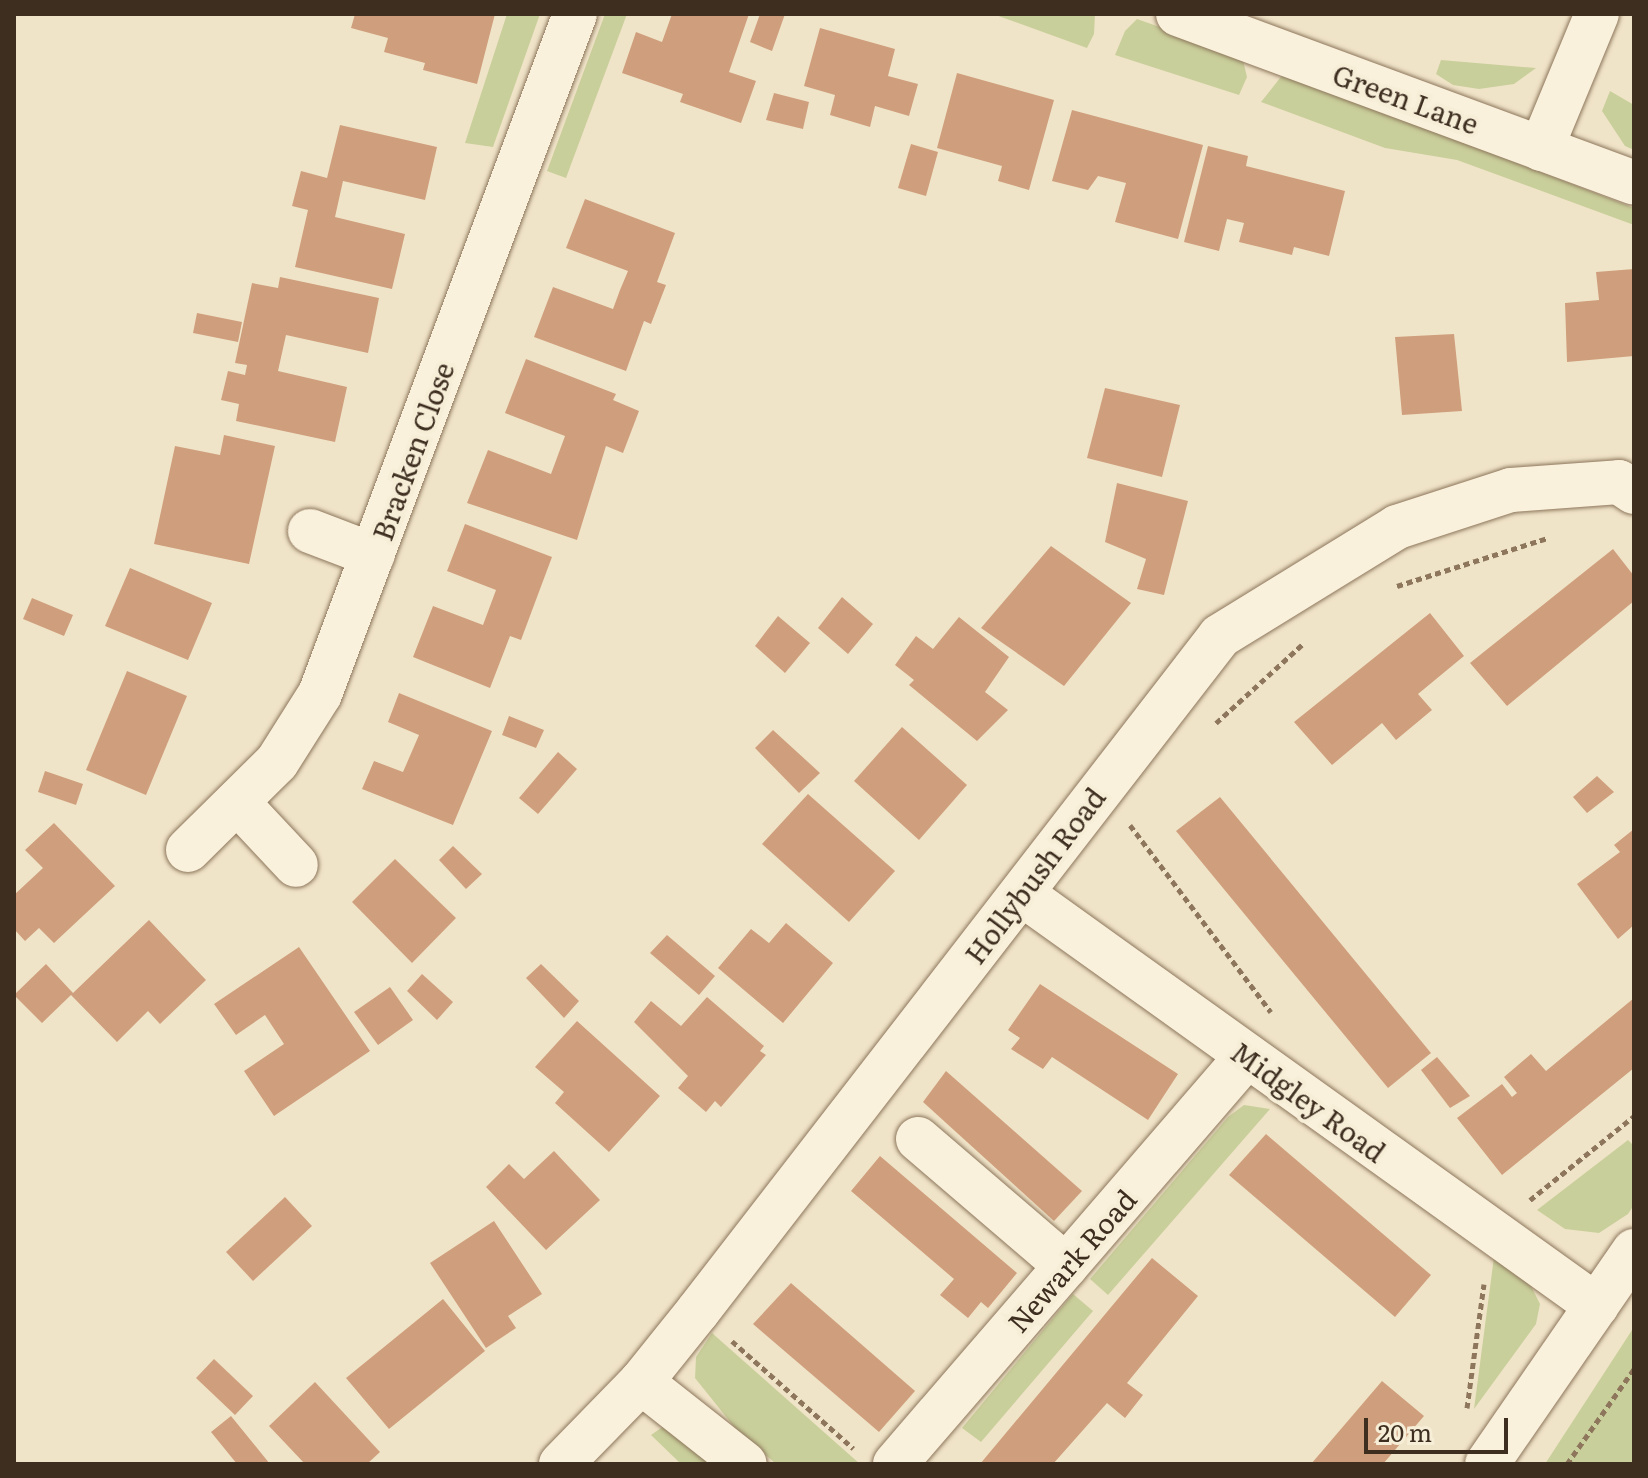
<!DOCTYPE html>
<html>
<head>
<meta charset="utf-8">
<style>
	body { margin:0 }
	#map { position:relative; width:1648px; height:1478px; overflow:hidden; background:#f0e4c8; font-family:Literata,serif }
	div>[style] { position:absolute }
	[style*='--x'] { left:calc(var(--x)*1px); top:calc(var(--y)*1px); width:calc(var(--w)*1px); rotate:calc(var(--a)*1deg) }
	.green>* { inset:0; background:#c9cf9b }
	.building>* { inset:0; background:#cf9f7d }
	.path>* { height:5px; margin-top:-2.5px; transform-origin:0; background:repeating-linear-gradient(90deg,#8d765c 0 6px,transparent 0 10px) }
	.roads { filter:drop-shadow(0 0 2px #8d765c) drop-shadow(0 0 2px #8d765c) }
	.minor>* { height:44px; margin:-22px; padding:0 22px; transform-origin:22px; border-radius:22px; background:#faf1dc }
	span { translate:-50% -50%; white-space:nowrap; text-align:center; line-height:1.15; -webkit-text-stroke:8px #f7eed8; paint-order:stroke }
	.street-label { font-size:28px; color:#3d2e20 }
	.frame { position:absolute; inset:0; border:16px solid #3d2e20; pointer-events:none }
	.scale { position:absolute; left:1364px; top:1418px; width:144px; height:36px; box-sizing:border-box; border:4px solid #3d2e20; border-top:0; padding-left:10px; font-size:24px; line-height:28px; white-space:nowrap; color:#3d2e20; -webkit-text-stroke:6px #f7eed8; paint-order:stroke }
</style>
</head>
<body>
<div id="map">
	<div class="green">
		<i style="clip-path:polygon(507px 14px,540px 14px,493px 147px,465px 143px)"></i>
		<i style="clip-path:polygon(605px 14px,627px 14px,566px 178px,547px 171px)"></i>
		<i style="clip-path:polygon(993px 14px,1095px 14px,1094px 34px,1087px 48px)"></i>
		<i style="clip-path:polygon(1137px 19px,1242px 56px,1247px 77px,1239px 95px,1115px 55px,1125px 31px)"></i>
		<i style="clip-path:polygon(1441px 60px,1536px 68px,1514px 84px,1479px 89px,1453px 85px,1436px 74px)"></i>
		<i style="clip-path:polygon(1284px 73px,1634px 208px,1634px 225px,1457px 160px,1385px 148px,1261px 102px)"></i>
		<i style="clip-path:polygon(1610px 91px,1634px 105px,1634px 150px,1625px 146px,1602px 111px)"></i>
		<i style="clip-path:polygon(1244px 1105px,1270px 1109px,1108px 1295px,1090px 1279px,1228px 1117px)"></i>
		<i style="clip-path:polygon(1628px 1140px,1634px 1146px,1634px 1205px,1628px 1214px,1599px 1233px,1565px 1229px,1537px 1210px)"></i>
		<i style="clip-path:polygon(1494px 1257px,1531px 1286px,1540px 1304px,1536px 1324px,1474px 1409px)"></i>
		<i style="clip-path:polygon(1073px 1294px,1093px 1311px,981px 1442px,962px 1428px)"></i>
		<i style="clip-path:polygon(1634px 1327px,1634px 1464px,1545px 1464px)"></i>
		<i style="clip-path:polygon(712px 1333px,860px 1464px,776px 1464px,735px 1428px,695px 1378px,696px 1357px)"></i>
		<i style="clip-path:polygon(664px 1426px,712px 1464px,681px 1464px,651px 1435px)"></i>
	</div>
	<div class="building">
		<i style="clip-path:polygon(355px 14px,495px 14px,477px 84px,423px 70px,425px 63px,384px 52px,388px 38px,351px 28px)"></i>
		<i style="clip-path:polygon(672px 14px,749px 14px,729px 72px,756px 81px,741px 123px,680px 102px,683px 94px,622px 73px,636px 32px,662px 42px)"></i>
		<i style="clip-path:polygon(760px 14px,785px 14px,772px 51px,750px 42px)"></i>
		<i style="clip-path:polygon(820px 28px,895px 49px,888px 76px,918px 84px,909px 116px,875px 106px,870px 127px,830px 115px,835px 95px,804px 86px)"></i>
		<i style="clip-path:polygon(957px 73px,1054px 100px,1029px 190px,998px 181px,1002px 166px,937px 148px)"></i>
		<i style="clip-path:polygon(774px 93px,809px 102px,803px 129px,766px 120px)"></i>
		<i style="clip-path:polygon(1072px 110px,1203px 145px,1178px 239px,1115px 222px,1126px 183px,1098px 176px,1088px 190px,1052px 181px)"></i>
		<i style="clip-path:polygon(340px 125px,437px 147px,425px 200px,343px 181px,335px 217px,405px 234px,392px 289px,295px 267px,308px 210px,292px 206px,301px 171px,327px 178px)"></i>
		<i style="clip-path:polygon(911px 144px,938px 152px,926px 196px,898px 188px)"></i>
		<i style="clip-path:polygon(1208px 146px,1248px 156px,1246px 166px,1345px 191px,1329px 256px,1294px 247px,1292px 255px,1239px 242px,1244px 223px,1227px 219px,1219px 251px,1184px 242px)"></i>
		<i style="clip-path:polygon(585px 199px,675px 233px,657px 282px,666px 285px,651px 324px,644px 321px,626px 371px,534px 337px,553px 287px,613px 309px,620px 290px,628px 271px,566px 248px)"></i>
		<i style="clip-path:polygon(1634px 269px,1634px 356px,1567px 362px,1565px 303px,1599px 300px,1596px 272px)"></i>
		<i style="clip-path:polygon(280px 277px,379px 298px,368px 353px,286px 335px,278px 371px,347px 387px,335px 442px,236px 421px,239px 404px,221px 400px,228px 371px,245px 375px,247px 365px,235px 363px,252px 283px,278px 288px)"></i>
		<i style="clip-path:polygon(197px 313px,242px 322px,238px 342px,193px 333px)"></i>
		<i style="clip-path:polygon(1454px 334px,1462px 411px,1402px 415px,1395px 337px)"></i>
		<i style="clip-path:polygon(526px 359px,616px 394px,613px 400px,639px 411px,623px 453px,606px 446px,577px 540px,467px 503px,488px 450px,551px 474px,565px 436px,505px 413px)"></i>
		<i style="clip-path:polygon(1105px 388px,1180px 405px,1162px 477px,1087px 458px)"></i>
		<i style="clip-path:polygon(224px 435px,275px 446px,249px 564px,154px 544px,175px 446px,220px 455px)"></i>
		<i style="clip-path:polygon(1117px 483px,1188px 501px,1164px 595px,1137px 589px,1146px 559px,1105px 542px)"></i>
		<i style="clip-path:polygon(465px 524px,552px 557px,521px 640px,510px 636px,490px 688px,413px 657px,433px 606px,483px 625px,496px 590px,447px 571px)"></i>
		<i style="clip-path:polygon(1051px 546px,1131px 603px,1064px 686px,981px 628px)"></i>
		<i style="clip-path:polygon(1613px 549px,1634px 576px,1634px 601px,1507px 706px,1470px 663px)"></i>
		<i style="clip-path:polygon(130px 568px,212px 603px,188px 660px,105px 626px)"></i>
		<i style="clip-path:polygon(842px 597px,873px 624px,848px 654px,818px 628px)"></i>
		<i style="clip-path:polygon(32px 598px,73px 615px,64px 636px,23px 619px)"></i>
		<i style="clip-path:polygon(1430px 613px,1464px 656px,1418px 694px,1432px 710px,1396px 740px,1382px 723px,1332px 765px,1294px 722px)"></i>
		<i style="clip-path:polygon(778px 616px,810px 643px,785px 673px,755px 646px)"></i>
		<i style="clip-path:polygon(959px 617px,1009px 657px,985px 692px,1008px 710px,977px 741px,909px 685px,914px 680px,895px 665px,916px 636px,933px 649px)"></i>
		<i style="clip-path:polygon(127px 671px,187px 696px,146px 795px,86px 770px)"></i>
		<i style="clip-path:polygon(399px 693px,492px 731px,453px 825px,362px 789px,374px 761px,403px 772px,419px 735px,388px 722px)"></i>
		<i style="clip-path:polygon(509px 716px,544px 730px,536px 748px,502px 735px)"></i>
		<i style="clip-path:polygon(902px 727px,967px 785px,919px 840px,854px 781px)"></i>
		<i style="clip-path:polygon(773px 730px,820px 773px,799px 793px,755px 748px)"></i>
		<i style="clip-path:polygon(558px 752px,577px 769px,538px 814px,519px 798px)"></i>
		<i style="clip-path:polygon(45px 771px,83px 784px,76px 805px,38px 792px)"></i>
		<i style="clip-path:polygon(1597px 776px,1614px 792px,1587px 813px,1573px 797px)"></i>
		<i style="clip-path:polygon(808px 794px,895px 871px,849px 922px,762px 844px)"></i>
		<i style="clip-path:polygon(1220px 797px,1431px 1053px,1388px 1088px,1176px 831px)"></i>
		<i style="clip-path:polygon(54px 823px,115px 886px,54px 943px,39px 928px,25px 941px,14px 929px,14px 895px,43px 868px,25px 850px)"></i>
		<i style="clip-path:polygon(1634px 829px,1634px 925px,1618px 939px,1577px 884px,1620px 852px,1614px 845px)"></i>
		<i style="clip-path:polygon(453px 846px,482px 874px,466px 889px,439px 860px)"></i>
		<i style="clip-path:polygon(395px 859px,456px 918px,412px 963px,352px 902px)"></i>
		<i style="clip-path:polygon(149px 920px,206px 980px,160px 1024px,148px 1011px,117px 1042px,71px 995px,42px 1023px,14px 995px,46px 964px,73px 993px)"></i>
		<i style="clip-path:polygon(786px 923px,833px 963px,783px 1023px,718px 968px,751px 929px,769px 943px)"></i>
		<i style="clip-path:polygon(667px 935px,715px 976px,699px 995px,650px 953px)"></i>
		<i style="clip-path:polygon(299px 947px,370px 1051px,274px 1116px,244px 1071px,284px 1044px,265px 1015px,236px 1035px,214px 1004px)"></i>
		<i style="clip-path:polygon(541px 964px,579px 1001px,564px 1018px,526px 978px)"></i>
		<i style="clip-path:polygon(422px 974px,453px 1002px,437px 1020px,407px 991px)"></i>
		<i style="clip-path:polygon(1040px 984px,1178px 1074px,1148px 1120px,1052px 1057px,1043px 1069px,1011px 1049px,1020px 1038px,1008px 1030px)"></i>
		<i style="clip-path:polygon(390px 987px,413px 1020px,378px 1045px,354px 1012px)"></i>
		<i style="clip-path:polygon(707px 997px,764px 1046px,760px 1051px,766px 1055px,721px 1107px,715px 1101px,706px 1112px,678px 1088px,688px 1076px,634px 1022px,651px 1001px,681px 1026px)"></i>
		<i style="clip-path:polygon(1634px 998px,1634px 1068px,1502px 1175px,1457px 1118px,1502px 1084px,1512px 1097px,1517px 1093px,1504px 1077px,1531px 1054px,1546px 1071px)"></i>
		<i style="clip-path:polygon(577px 1021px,660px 1096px,609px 1152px,555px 1103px,564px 1092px,535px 1067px)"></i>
		<i style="clip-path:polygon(1437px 1057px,1470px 1096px,1450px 1108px,1421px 1070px)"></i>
		<i style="clip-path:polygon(946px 1071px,1082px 1191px,1054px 1221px,923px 1102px)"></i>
		<i style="clip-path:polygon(1266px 1134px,1431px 1275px,1395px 1317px,1229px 1175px)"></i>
		<i style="clip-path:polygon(554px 1151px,600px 1200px,546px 1250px,486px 1187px,509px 1164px,524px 1179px)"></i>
		<i style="clip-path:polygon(880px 1156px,1017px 1273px,988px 1308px,981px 1302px,968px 1318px,940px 1295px,954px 1279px,851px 1191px)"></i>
		<i style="clip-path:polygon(285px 1197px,312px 1226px,253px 1281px,226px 1252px)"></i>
		<i style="clip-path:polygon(494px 1221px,542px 1294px,508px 1316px,516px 1328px,486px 1348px,430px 1263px)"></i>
		<i style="clip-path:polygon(1152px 1258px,1198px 1296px,1127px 1383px,1143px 1395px,1125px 1418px,1107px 1403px,1053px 1464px,980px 1464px)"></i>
		<i style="clip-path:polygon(791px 1283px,915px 1391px,879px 1432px,753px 1324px)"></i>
		<i style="clip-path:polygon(443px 1299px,485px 1351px,389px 1429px,346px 1378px)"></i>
		<i style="clip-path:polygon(214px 1359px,253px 1396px,235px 1415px,196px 1378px)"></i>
		<i style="clip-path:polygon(1382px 1381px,1424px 1416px,1383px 1464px,1311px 1464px)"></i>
		<i style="clip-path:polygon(315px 1382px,380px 1452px,367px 1464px,305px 1464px,269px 1426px)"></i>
		<i style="clip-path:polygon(231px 1416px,270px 1464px,237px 1464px,211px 1432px)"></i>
	</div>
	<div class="path">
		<i style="--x:1397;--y:586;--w:157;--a:-17.7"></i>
		<i style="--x:1216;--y:723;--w:119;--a:-42.3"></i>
		<i style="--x:1130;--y:825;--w:234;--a:53"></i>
		<i style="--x:1530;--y:1200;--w:134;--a:-38.9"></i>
		<i style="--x:732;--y:1341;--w:162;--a:41.5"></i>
		<i style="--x:1467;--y:1408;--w:125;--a:-82.2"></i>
		<i style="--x:1567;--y:1464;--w:116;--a:-54.8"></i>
	</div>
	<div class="roads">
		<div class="minor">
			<i style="--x:1178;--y:14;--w:486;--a:20.3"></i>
			<i style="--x:1541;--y:149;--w:146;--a:-67.5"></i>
			<i style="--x:310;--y:531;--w:67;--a:20.9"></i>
			<i style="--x:237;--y:802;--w:86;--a:46.9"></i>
			<i style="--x:188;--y:850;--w:125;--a:-44.7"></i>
			<i style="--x:277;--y:762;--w:80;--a:-57.7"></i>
			<i style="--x:320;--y:694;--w:726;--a:-69.44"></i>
			<i style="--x:1022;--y:894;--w:707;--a:35.62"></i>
			<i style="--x:918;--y:1139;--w:195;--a:40.6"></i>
			<i style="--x:641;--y:1382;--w:132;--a:38.3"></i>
			<i style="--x:561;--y:1464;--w:115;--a:-45.7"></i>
			<i style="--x:641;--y:1382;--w:91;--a:-51.2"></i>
			<i style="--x:698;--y:1311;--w:853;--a:-52.28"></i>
			<i style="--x:1220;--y:636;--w:208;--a:-31.6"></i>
			<i style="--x:1397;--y:527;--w:120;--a:-18"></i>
			<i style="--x:1511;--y:490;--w:108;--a:-4.2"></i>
			<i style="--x:1619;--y:482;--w:18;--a:34"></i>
			<i style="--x:895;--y:1464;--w:539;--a:-49.21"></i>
			<i style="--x:1487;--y:1464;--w:259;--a:-55.4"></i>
		</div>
	</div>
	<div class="street-label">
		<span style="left:1406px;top:98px;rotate:20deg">Green Lane</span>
		<span style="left:412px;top:451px;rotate:-70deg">Bracken Close</span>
		<span style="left:1034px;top:875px;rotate:-53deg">Hollybush Road</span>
		<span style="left:1309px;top:1101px;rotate:36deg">Midgley Road</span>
		<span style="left:1071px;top:1260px;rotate:-49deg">Newark Road</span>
	</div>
	<div class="frame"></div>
	<div class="scale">20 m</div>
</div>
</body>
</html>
